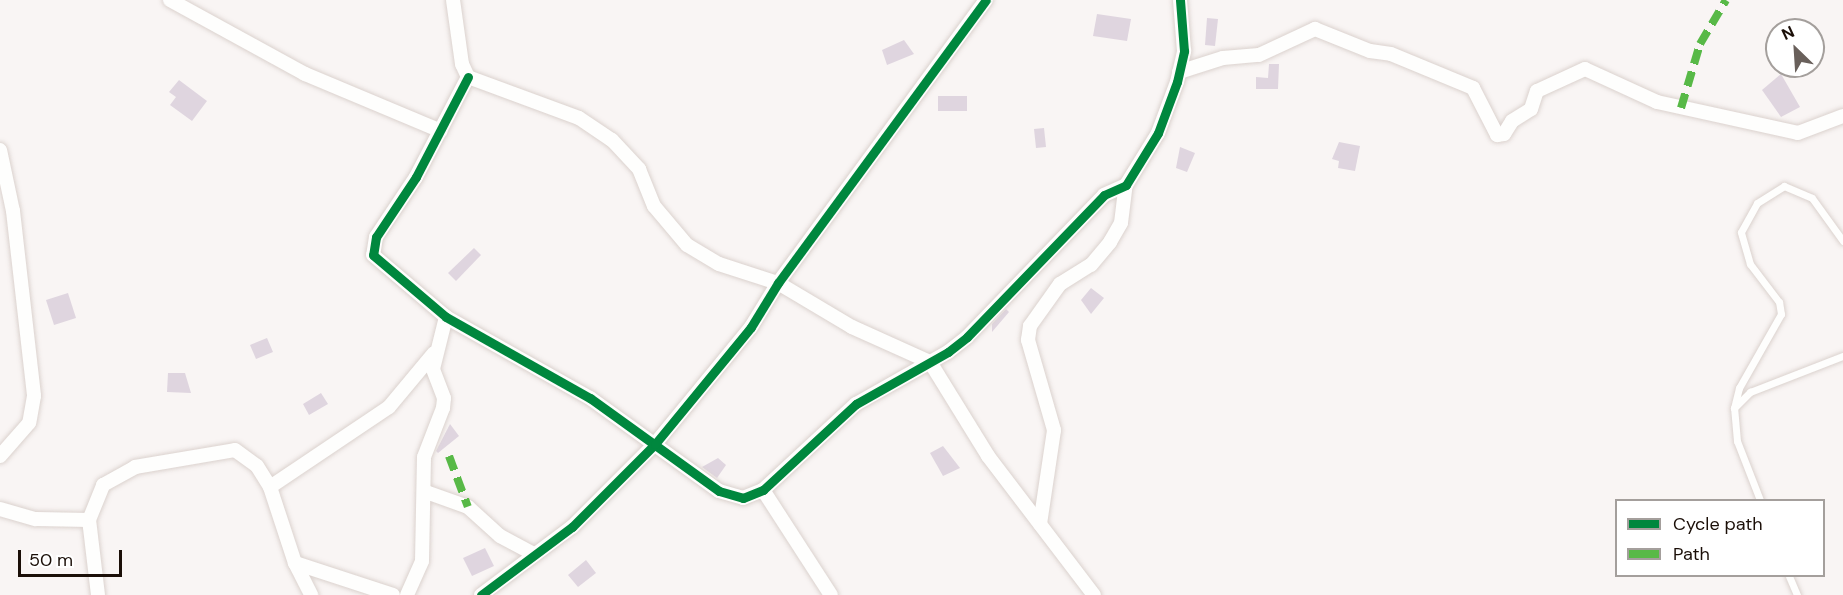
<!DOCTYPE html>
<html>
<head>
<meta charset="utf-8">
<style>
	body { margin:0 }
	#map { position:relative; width:1843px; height:595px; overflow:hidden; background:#f9f5f4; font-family:"DM Sans",sans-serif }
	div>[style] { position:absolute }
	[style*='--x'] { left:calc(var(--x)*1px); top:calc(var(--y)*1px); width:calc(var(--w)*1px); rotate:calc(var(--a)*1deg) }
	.building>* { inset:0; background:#dfd5df }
	.roads { filter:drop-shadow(0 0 2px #dbd2ce) drop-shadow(0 0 2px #dbd2ce) }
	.service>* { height:7px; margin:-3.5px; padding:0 3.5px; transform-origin:3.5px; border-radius:3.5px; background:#fefefd }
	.minor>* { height:14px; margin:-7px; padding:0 7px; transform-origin:7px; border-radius:7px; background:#fefefd }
	.quiet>* { height:8px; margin-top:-4px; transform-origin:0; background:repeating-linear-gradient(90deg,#58b947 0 15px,transparent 0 23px) }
	.cycleway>* { height:9px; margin:-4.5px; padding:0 4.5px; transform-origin:4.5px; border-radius:4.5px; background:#00873e }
	span { translate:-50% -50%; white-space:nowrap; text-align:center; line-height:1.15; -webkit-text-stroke:4.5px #fff; paint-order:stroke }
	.legend { position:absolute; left:1615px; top:499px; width:210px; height:78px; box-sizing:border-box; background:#fff; border:2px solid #a49f9c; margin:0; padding:8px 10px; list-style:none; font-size:18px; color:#1b0f08 }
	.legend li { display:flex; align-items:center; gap:12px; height:30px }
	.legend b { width:30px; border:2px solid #a49f9c }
	.north { position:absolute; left:1765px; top:18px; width:60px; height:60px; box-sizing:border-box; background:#fff; border:2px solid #a49f9c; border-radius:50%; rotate:335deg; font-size:16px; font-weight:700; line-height:24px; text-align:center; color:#1b0f08 }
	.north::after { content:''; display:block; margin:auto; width:21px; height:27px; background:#69605b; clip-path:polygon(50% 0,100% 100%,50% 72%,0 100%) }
	.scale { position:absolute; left:18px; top:550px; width:104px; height:27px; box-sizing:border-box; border:3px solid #1b0f08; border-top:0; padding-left:8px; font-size:18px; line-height:21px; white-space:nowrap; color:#1b0f08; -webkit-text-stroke:4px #fff; paint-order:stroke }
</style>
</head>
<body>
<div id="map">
	<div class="building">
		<i style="clip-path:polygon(1097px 14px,1131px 19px,1127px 41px,1093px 36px)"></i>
		<i style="clip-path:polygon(1207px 18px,1218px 19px,1215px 46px,1205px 45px)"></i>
		<i style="clip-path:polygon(904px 40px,914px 54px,887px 65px,882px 50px)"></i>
		<i style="clip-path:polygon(1269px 64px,1279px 64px,1278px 89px,1256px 89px,1256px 77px,1268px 78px)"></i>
		<i style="clip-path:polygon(1781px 74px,1800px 107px,1781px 117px,1762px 90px)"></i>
		<i style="clip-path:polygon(179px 80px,207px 101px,192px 121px,170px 105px,176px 97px,169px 92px)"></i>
		<i style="clip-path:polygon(938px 96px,967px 96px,967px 111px,938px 111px)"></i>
		<i style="clip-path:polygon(1044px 128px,1046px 147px,1036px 148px,1034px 129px)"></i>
		<i style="clip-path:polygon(1339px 142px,1360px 146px,1355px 171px,1338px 168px,1339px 161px,1332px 159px)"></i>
		<i style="clip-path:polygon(1180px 147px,1195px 153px,1187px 172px,1176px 168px)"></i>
		<i style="clip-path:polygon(474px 248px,481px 255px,456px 281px,448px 273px)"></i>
		<i style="clip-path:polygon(1091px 288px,1104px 298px,1091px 314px,1081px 300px)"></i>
		<i style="clip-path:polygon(68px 293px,76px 318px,54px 325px,46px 300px)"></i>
		<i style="clip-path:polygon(1006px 309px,1009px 312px,992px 332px,992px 324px)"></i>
		<i style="clip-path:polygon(267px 338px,273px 352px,256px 359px,250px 345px)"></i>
		<i style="clip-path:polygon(168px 373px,185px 373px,191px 393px,167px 392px)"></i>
		<i style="clip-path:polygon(321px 393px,328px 404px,309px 415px,303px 404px)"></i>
		<i style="clip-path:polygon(450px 424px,459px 436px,438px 453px,436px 451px)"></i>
		<i style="clip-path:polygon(943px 446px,960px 468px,943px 476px,930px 453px)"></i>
		<i style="clip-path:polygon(718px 458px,726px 465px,717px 478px,702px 467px)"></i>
		<i style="clip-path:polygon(485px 548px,494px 566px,472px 576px,463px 558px)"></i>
		<i style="clip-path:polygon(586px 560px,596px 573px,578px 587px,568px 575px)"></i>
	</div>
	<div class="roads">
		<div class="service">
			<i style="--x:1734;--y:408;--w:21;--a:-76"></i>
			<i style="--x:1739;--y:388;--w:85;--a:-60.4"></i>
			<i style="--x:1781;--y:314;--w:12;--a:-99"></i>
			<i style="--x:1779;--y:302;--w:48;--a:-127.3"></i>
			<i style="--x:1750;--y:264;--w:33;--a:-106"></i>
			<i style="--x:1741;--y:232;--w:33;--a:-61"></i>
			<i style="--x:1757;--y:203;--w:32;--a:-32"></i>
			<i style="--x:1784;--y:186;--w:30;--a:23"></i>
			<i style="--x:1812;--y:198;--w:53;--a:54.2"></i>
			<i style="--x:1760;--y:500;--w:63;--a:-111.3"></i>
			<i style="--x:1737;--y:441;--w:33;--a:-95"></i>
			<i style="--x:1734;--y:408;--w:23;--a:-45"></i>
			<i style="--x:1750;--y:392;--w:100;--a:-21.2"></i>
			<i style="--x:1789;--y:576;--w:21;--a:67"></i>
		</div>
		<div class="minor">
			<i style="--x:170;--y:0;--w:154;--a:28.7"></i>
			<i style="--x:305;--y:74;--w:147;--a:22.7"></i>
			<i style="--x:453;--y:0;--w:65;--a:82"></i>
			<i style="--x:462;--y:64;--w:14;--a:65"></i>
			<i style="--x:468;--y:77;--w:118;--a:20.3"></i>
			<i style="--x:579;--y:118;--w:40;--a:34"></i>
			<i style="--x:612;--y:140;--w:40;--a:47"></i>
			<i style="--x:639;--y:169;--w:40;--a:68"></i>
			<i style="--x:654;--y:206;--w:51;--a:49.8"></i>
			<i style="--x:687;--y:245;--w:37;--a:31"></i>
			<i style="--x:719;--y:264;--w:62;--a:17.9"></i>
			<i style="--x:778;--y:283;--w:86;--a:30.7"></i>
			<i style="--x:852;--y:327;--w:85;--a:24.2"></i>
			<i style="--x:930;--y:362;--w:110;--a:58.3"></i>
			<i style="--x:988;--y:456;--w:175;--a:52.7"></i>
			<i style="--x:1179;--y:72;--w:46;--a:-17.7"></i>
			<i style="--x:1223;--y:58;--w:36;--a:-5"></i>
			<i style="--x:1259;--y:55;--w:62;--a:-24.9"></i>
			<i style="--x:1315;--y:29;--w:59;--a:21.8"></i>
			<i style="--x:1370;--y:51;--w:21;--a:8"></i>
			<i style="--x:1391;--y:54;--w:89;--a:22.5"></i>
			<i style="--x:1473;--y:88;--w:53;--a:62.9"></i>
			<i style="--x:1497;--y:135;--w:7;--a:-8"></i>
			<i style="--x:1504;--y:134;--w:15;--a:-58"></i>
			<i style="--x:1512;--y:121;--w:22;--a:-32"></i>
			<i style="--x:1531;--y:109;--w:19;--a:-72"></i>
			<i style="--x:1537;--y:91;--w:53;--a:-24.6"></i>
			<i style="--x:1585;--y:69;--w:79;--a:24.6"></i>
			<i style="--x:1657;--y:102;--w:144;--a:12.4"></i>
			<i style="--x:1798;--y:133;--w:48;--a:-20.7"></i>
			<i style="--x:468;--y:77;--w:113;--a:117.5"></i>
			<i style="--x:416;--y:177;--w:72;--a:123.7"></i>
			<i style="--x:376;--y:237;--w:18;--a:99"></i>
			<i style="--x:373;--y:255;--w:96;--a:40.3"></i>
			<i style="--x:446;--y:317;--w:165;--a:29.4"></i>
			<i style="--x:590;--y:398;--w:159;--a:35.8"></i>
			<i style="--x:719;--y:491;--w:25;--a:16"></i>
			<i style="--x:743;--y:498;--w:22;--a:-22"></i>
			<i style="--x:763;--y:490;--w:127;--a:-42.8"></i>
			<i style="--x:856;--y:404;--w:106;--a:-29.5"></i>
			<i style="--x:948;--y:352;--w:24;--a:-38"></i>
			<i style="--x:967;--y:337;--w:197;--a:-46"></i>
			<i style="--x:1104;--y:195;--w:24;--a:-24"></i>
			<i style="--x:1126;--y:185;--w:61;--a:-58.4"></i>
			<i style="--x:1158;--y:133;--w:54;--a:-69.6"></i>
			<i style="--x:1177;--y:82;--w:32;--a:-77"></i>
			<i style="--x:1184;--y:51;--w:51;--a:-94.5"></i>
			<i style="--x:0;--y:150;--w:62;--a:78"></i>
			<i style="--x:13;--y:211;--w:186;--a:83.5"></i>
			<i style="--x:34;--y:396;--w:27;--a:100"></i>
			<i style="--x:29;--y:423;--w:44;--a:131.3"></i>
			<i style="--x:270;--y:487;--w:143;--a:-33.9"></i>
			<i style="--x:389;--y:407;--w:70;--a:-50.2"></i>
			<i style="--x:763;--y:490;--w:125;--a:57.1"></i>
			<i style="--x:426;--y:492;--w:45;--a:19.7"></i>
			<i style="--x:468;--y:507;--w:43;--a:42.2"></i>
			<i style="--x:500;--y:536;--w:38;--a:28"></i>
			<i style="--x:0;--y:509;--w:37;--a:16"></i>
			<i style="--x:36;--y:519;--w:53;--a:1.1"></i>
			<i style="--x:1040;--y:524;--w:95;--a:-81.5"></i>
			<i style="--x:1054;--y:430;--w:94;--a:-106.1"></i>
			<i style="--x:1028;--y:340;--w:14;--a:-82"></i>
			<i style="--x:1030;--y:326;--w:52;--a:-54.5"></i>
			<i style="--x:1060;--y:284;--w:36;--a:-32"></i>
			<i style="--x:1091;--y:265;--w:30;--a:-50"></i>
			<i style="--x:1110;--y:242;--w:22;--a:-60"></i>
			<i style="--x:1121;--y:223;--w:38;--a:-83"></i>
			<i style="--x:295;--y:563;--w:36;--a:63"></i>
			<i style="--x:98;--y:595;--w:76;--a:-96.8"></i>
			<i style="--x:89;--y:520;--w:38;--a:-68"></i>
			<i style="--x:103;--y:485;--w:37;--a:-29"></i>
			<i style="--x:135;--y:467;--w:101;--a:-9.6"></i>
			<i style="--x:235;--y:450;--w:27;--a:36"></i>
			<i style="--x:257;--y:466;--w:25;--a:58"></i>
			<i style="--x:270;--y:487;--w:80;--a:71.8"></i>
			<i style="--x:295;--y:563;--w:103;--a:18.1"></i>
			<i style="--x:407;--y:595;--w:37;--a:-66"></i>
			<i style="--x:422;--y:561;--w:104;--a:-88.9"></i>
			<i style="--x:424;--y:457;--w:53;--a:-68.8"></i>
			<i style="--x:443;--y:408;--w:10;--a:-84"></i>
			<i style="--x:444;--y:398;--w:31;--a:-111"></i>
			<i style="--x:433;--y:369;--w:54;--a:-76"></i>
			<i style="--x:481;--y:595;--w:114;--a:-36.8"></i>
			<i style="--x:572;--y:527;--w:117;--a:-45"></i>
			<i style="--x:655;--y:444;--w:151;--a:-50.6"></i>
			<i style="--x:751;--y:327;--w:52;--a:-58.5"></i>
			<i style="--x:778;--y:283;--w:351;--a:-53.7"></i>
		</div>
	</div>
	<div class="quiet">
		<i style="--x:1681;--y:108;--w:67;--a:-73.5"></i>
		<i style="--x:1700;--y:44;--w:51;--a:-59.4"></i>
		<i style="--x:449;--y:456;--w:54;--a:69.6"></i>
	</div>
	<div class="cycleway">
		<i style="--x:468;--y:77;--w:113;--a:117.5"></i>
		<i style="--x:416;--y:177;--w:72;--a:123.7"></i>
		<i style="--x:376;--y:237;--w:18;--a:99"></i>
		<i style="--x:373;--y:255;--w:96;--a:40.3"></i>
		<i style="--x:446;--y:317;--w:165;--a:29.4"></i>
		<i style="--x:590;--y:398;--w:159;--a:35.8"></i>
		<i style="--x:719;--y:491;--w:25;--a:16"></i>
		<i style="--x:743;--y:498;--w:22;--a:-22"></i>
		<i style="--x:763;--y:490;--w:127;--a:-42.8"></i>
		<i style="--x:856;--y:404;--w:106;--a:-29.5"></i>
		<i style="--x:948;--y:352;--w:24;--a:-38"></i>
		<i style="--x:967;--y:337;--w:197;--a:-46"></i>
		<i style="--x:1104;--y:195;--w:24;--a:-24"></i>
		<i style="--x:1126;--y:185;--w:61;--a:-58.4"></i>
		<i style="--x:1158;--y:133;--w:54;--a:-69.6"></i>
		<i style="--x:1177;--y:82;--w:32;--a:-77"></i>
		<i style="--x:1184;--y:51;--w:51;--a:-94.5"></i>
		<i style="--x:481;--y:595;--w:114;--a:-36.8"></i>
		<i style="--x:572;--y:527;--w:117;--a:-45"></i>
		<i style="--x:655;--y:444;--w:151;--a:-50.6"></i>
		<i style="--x:751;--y:327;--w:52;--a:-58.5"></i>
		<i style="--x:778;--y:283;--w:351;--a:-53.7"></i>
	</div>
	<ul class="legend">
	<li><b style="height:8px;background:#00873e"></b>Cycle path</li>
	<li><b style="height:8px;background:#58b947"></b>Path</li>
	</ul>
	<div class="north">N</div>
	<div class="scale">50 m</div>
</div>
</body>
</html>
